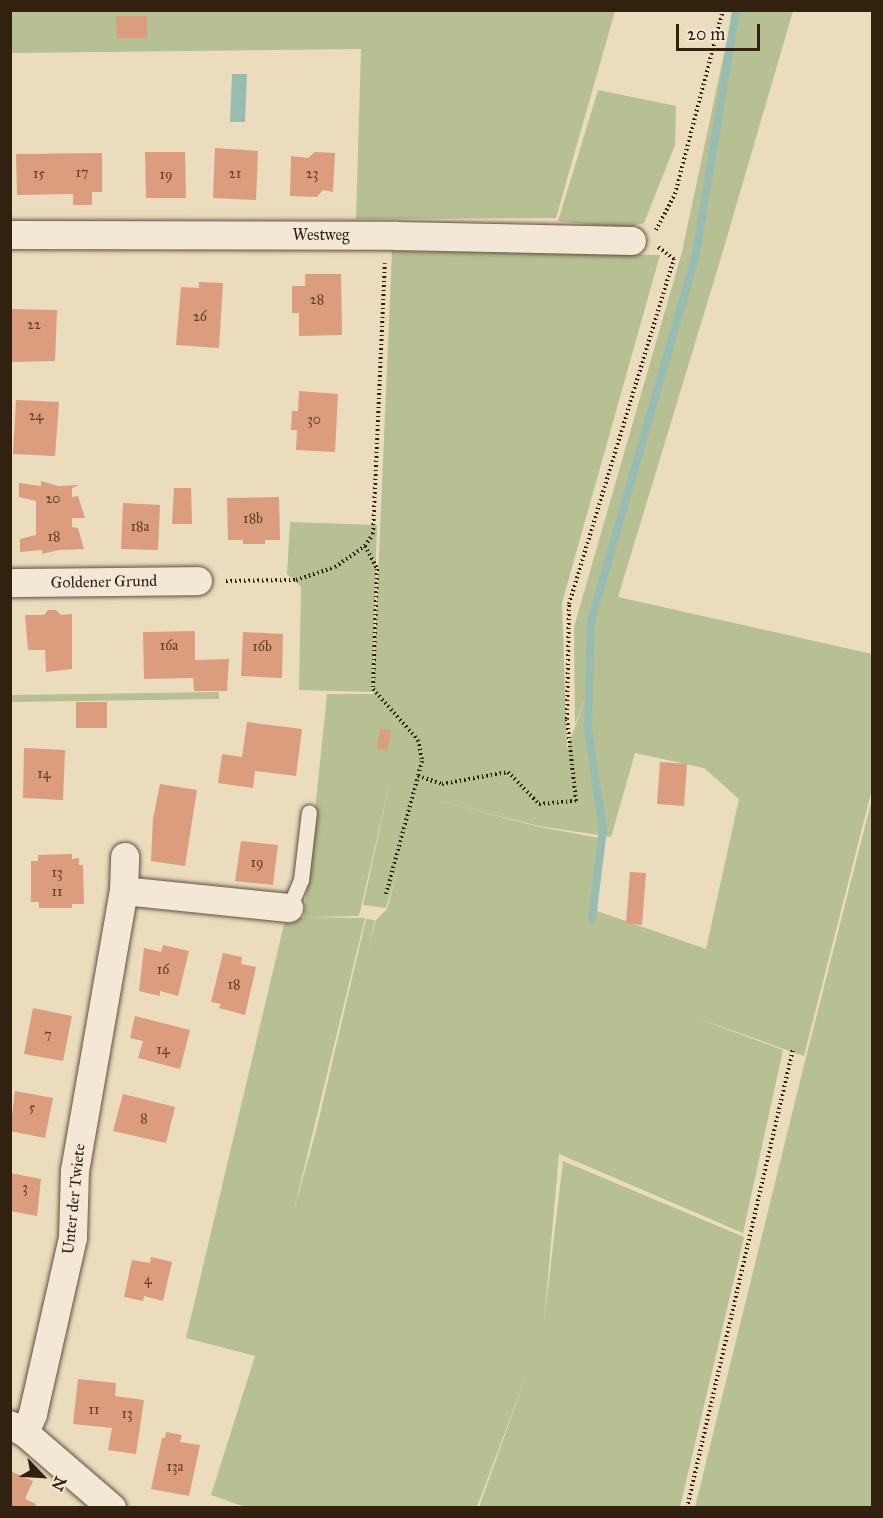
<!DOCTYPE html>
<html>
<head>
<meta charset="utf-8">
<style>
	body { margin:0 }
	#map { position:relative; width:883px; height:1518px; overflow:hidden; background:#ebdcbe; font-family:"IM FELL Great Primer",serif }
	div>[style] { position:absolute }
	[style*='--x'] { left:calc(var(--x)*1px); top:calc(var(--y)*1px); width:calc(var(--w)*1px); rotate:calc(var(--a)*1deg) }
	.green>* { inset:0; background:#b6c092 }
	.water>* { inset:0; background:#98bcb2 }
	.stream>* { height:8px; margin:-4px; padding:0 4px; transform-origin:4px; border-radius:4px; background:#98bcb2 }
	.building>* { inset:0; background:#dc9c7e }
	.path>* { height:4px; margin-top:-2px; transform-origin:0; background:repeating-linear-gradient(90deg,#332110 0 1.5px,transparent 0 4.5px) }
	.roads { filter:drop-shadow(0 0 2px #61503c) drop-shadow(0 0 2px #61503c) }
	.lane>* { height:15px; margin:-7.5px; padding:0 7.5px; transform-origin:7.5px; border-radius:7.5px; background:#f2e8d5 }
	.street>* { height:28px; margin:-14px; padding:0 14px; transform-origin:14px; border-radius:14px; background:#f2e8d5 }
	span { translate:-50% -50%; white-space:nowrap; text-align:center; line-height:1.15; -webkit-text-stroke:6px #f2e8d5; paint-order:stroke }
	.number-label { font-size:14px; color:#5d402c }
	.number-label span { -webkit-text-stroke-width:0 }
	.street-label { font-size:16px; color:#332110 }
	.frame { position:absolute; inset:0; border:12px solid #332110; pointer-events:none }
	.north { position:absolute; left:12px; top:1446px; width:60px; height:60px; -webkit-text-stroke:4px #f2e8d5; paint-order:stroke; rotate:115deg; font-size:16px; font-weight:700; line-height:24px; text-align:center; color:#332110 }
	.north::after { content:''; display:block; margin:auto; width:21px; height:27px; background:#332110; clip-path:polygon(50% 0,100% 100%,50% 72%,0 100%) }
	.scale { position:absolute; left:676px; top:24px; width:84px; height:27px; box-sizing:border-box; border:3px solid #332110; border-top:0; padding-left:8px; font-size:18px; line-height:21px; white-space:nowrap; color:#332110; -webkit-text-stroke:4px #f2e8d5; paint-order:stroke }
</style>
</head>
<body>
<div id="map">
	<div class="green">
		<i style="clip-path:polygon(10px 11px,615px 11px,556px 218px,356px 219px,361px 49px,11px 53px)"></i>
		<i style="clip-path:polygon(evenodd,733px 11px,793px 11px,720px 261px,618px 597px,872px 654px,872px 789px,804px 1056px,691px 1016px,783px 1050px,743px 1233px,559px 1154px,544px 1322px,563px 1161px,744px 1237px,680px 1507px,479px 1507px,529px 1368px,477px 1507px,248px 1508px,211px 1495px,255px 1356px,186px 1338px,286px 916px,304px 918px,327px 694px,373px 694px,392px 251px,660px 255px,562px 603px,567px 749px,587px 694px,575px 724px,574px 627px,682px 252px,733px 11px,635px 753px,704px 768px,739px 799px,706px 949px,591px 909px,600px 838px,540px 827px,417px 795px,539px 826px,611px 837px,635px 753px,733px 11px,391px 778px,363px 905px,386px 908px,397px 872px,387px 909px,376px 920px,368px 950px,375px 920px,366px 919px,316px 1131px,294px 1210px,365px 918px,308px 917px,359px 916px,391px 778px)"></i>
		<i style="clip-path:polygon(598px 90px,676px 106px,675px 145px,644px 223px,625px 228px,558px 221px)"></i>
		<i style="clip-path:polygon(290px 522px,377px 525px,372px 692px,299px 690px,301px 587px,287px 574px)"></i>
		<i style="clip-path:polygon(219px 692px,219px 699px,10px 702px,11px 695px)"></i>
		<i style="clip-path:polygon(872px 799px,872px 1507px,695px 1507px,806px 1057px)"></i>
	</div>
	<div class="water">
		<i style="clip-path:polygon(232px 74px,247px 74px,245px 122px,230px 122px)"></i>
	</div>
	<div class="stream">
		<i style="--x:592;--y:919;--w:90;--a:-83"></i>
		<i style="--x:603;--y:830;--w:101;--a:-98.5"></i>
		<i style="--x:588;--y:730;--w:109;--a:-88.4"></i>
		<i style="--x:591;--y:621;--w:377;--a:-74"></i>
		<i style="--x:695;--y:259;--w:252;--a:-80.6"></i>
	</div>
	<div class="building">
		<i style="clip-path:polygon(116px 16px,147px 16px,147px 38px,117px 38px)"></i>
		<i style="clip-path:polygon(215px 148px,258px 151px,256px 200px,213px 198px)"></i>
		<i style="clip-path:polygon(145px 152px,185px 152px,186px 198px,146px 198px)"></i>
		<i style="clip-path:polygon(315px 152px,335px 153px,333px 192px,323px 190px,317px 197px,290px 196px,291px 156px,308px 158px)"></i>
		<i style="clip-path:polygon(102px 153px,102px 192px,92px 192px,92px 205px,73px 205px,73px 194px,17px 195px,16px 154px)"></i>
		<i style="clip-path:polygon(305px 274px,341px 274px,342px 335px,299px 336px,299px 313px,292px 313px,292px 286px,305px 286px)"></i>
		<i style="clip-path:polygon(199px 282px,223px 283px,219px 348px,176px 345px,181px 287px,199px 288px)"></i>
		<i style="clip-path:polygon(11px 309px,57px 310px,55px 361px,10px 362px)"></i>
		<i style="clip-path:polygon(299px 391px,338px 394px,335px 452px,296px 450px,297px 430px,291px 430px,292px 411px,298px 411px)"></i>
		<i style="clip-path:polygon(16px 400px,59px 402px,55px 456px,13px 454px)"></i>
		<i style="clip-path:polygon(41px 481px,58px 486px,79px 485px,72px 488px,72px 497px,78px 496px,85px 518px,72px 518px,72px 527px,78px 528px,84px 549px,59px 550px,42px 554px,42px 550px,20px 552px,20px 539px,36px 535px,36px 501px,19px 497px,19px 483px,41px 486px)"></i>
		<i style="clip-path:polygon(174px 488px,191px 488px,192px 524px,172px 524px)"></i>
		<i style="clip-path:polygon(279px 497px,280px 540px,265px 540px,265px 544px,243px 544px,243px 540px,228px 540px,227px 498px)"></i>
		<i style="clip-path:polygon(123px 503px,160px 505px,158px 550px,121px 549px)"></i>
		<i style="clip-path:polygon(48px 610px,56px 610px,61px 615px,72px 614px,72px 669px,46px 672px,45px 650px,28px 650px,25px 615px,44px 615px)"></i>
		<i style="clip-path:polygon(195px 631px,195px 660px,229px 659px,227px 691px,194px 691px,193px 678px,144px 679px,143px 632px)"></i>
		<i style="clip-path:polygon(243px 632px,283px 634px,282px 678px,241px 676px)"></i>
		<i style="clip-path:polygon(76px 702px,107px 702px,107px 728px,76px 728px)"></i>
		<i style="clip-path:polygon(247px 722px,302px 729px,296px 776px,255px 771px,253px 788px,218px 783px,222px 754px,242px 757px)"></i>
		<i style="clip-path:polygon(380px 729px,391px 730px,388px 750px,377px 749px)"></i>
		<i style="clip-path:polygon(24px 748px,65px 750px,63px 800px,23px 798px)"></i>
		<i style="clip-path:polygon(660px 762px,687px 764px,684px 806px,657px 804px)"></i>
		<i style="clip-path:polygon(160px 784px,197px 790px,185px 866px,151px 861px,153px 819px)"></i>
		<i style="clip-path:polygon(241px 841px,278px 845px,273px 885px,235px 881px)"></i>
		<i style="clip-path:polygon(72px 854px,72px 859px,79px 858px,79px 865px,83px 865px,84px 904px,72px 904px,72px 908px,39px 908px,39px 902px,31px 902px,31px 861px,38px 861px,38px 855px)"></i>
		<i style="clip-path:polygon(630px 872px,646px 873px,642px 925px,626px 923px)"></i>
		<i style="clip-path:polygon(163px 945px,189px 951px,178px 996px,160px 991px,160px 996px,139px 991px,144px 948px,161px 952px)"></i>
		<i style="clip-path:polygon(223px 953px,242px 957px,241px 964px,256px 967px,245px 1015px,219px 1008px,221px 1004px,211px 1002px)"></i>
		<i style="clip-path:polygon(33px 1008px,72px 1016px,63px 1061px,24px 1054px)"></i>
		<i style="clip-path:polygon(135px 1016px,190px 1030px,180px 1069px,138px 1058px,143px 1041px,130px 1038px)"></i>
		<i style="clip-path:polygon(15px 1091px,53px 1098px,45px 1138px,10px 1131px)"></i>
		<i style="clip-path:polygon(123px 1094px,175px 1107px,166px 1143px,113px 1131px)"></i>
		<i style="clip-path:polygon(10px 1173px,41px 1179px,37px 1216px,10px 1211px)"></i>
		<i style="clip-path:polygon(151px 1257px,172px 1262px,163px 1301px,144px 1296px,143px 1301px,124px 1297px,132px 1260px,150px 1263px)"></i>
		<i style="clip-path:polygon(78px 1379px,116px 1383px,115px 1396px,144px 1400px,136px 1454px,108px 1450px,112px 1428px,73px 1424px)"></i>
		<i style="clip-path:polygon(166px 1432px,182px 1435px,180px 1442px,200px 1445px,189px 1496px,151px 1489px,162px 1438px,165px 1438px)"></i>
		<i style="clip-path:polygon(10px 1471px,33px 1481px,25px 1499px,36px 1504px,34px 1508px,10px 1508px)"></i>
	</div>
	<div class="path">
		<i style="--x:656;--y:230;--w:41;--a:-62.2"></i>
		<i style="--x:675;--y:194;--w:190;--a:-75.4"></i>
		<i style="--x:365;--y:546;--w:26;--a:62"></i>
		<i style="--x:377;--y:569;--w:120;--a:91.9"></i>
		<i style="--x:373;--y:689;--w:68;--a:48.6"></i>
		<i style="--x:418;--y:740;--w:21;--a:79"></i>
		<i style="--x:422;--y:761;--w:16;--a:105"></i>
		<i style="--x:418;--y:776;--w:25;--a:18"></i>
		<i style="--x:442;--y:784;--w:67;--a:-10.3"></i>
		<i style="--x:508;--y:772;--w:45;--a:45.9"></i>
		<i style="--x:539;--y:804;--w:37;--a:-5"></i>
		<i style="--x:576;--y:801;--w:82;--a:-96.3"></i>
		<i style="--x:567;--y:719;--w:115;--a:-89"></i>
		<i style="--x:569;--y:604;--w:361;--a:-73.1"></i>
		<i style="--x:674;--y:259;--w:20;--a:-143"></i>
		<i style="--x:226;--y:581;--w:70;--a:-0.8"></i>
		<i style="--x:296;--y:580;--w:41;--a:-18.4"></i>
		<i style="--x:335;--y:567;--w:37;--a:-35"></i>
		<i style="--x:365;--y:546;--w:14;--a:-56"></i>
		<i style="--x:373;--y:534;--w:271;--a:-87.5"></i>
		<i style="--x:386;--y:894;--w:122;--a:-74.8"></i>
		<i style="--x:687;--y:1508;--w:472;--a:-77"></i>
	</div>
	<div class="roads">
		<div class="lane">
			<i style="--x:289;--y:908;--w:30;--a:-67"></i>
			<i style="--x:301;--y:880;--w:68;--a:-83.3"></i>
		</div>
		<div class="street">
			<i style="--x:10;--y:235;--w:387;--a:0.1"></i>
			<i style="--x:397;--y:236;--w:235;--a:1.2"></i>
			<i style="--x:10;--y:583;--w:188;--a:-0.6"></i>
			<i style="--x:124;--y:891;--w:166;--a:5.9"></i>
			<i style="--x:10;--y:1425;--w:17;--a:28"></i>
			<i style="--x:25;--y:1433;--w:115;--a:40.8"></i>
			<i style="--x:25;--y:1433;--w:21;--a:-67"></i>
			<i style="--x:33;--y:1414;--w:180;--a:-77.2"></i>
			<i style="--x:73;--y:1238;--w:67;--a:-88.3"></i>
			<i style="--x:75;--y:1171;--w:284;--a:-80.1"></i>
			<i style="--x:124;--y:891;--w:34;--a:-88"></i>
		</div>
	</div>
	<div class="number-label">
		<span style="left:82px;top:173px">17</span>
		<span style="left:39px;top:174px">15</span>
		<span style="left:235px;top:174px">21</span>
		<span style="left:312px;top:174px">23</span>
		<span style="left:166px;top:175px">19</span>
		<span style="left:317px;top:300px">28</span>
		<span style="left:200px;top:317px">26</span>
		<span style="left:34px;top:325px">22</span>
		<span style="left:36px;top:416px">24</span>
		<span style="left:314px;top:420px">30</span>
		<span style="left:53px;top:499px">20</span>
		<span style="left:253px;top:519px">18b</span>
		<span style="left:140px;top:527px">18a</span>
		<span style="left:54px;top:537px">18</span>
		<span style="left:169px;top:646px">16a</span>
		<span style="left:262px;top:647px">16b</span>
		<span style="left:44px;top:774px">14</span>
		<span style="left:257px;top:863px">19</span>
		<span style="left:57px;top:873px">13</span>
		<span style="left:57px;top:892px">11</span>
		<span style="left:163px;top:970px">16</span>
		<span style="left:234px;top:985px">18</span>
		<span style="left:48px;top:1035px">7</span>
		<span style="left:163px;top:1050px">14</span>
		<span style="left:32px;top:1108px">5</span>
		<span style="left:144px;top:1119px">8</span>
		<span style="left:25px;top:1188px">3</span>
		<span style="left:148px;top:1280px">4</span>
		<span style="left:94px;top:1410px">11</span>
		<span style="left:127px;top:1414px">13</span>
		<span style="left:175px;top:1467px">13a</span>
	</div>
	<div class="street-label">
		<span style="left:321px;top:235px">Westweg</span>
		<span style="left:104px;top:582px;rotate:-1deg">Goldener Grund</span>
		<span style="left:74px;top:1199px;rotate:-84deg">Unter der Twiete</span>
	</div>
	<div class="frame"></div>
	<div class="north">N</div>
	<div class="scale">20 m</div>
</div>
</body>
</html>
